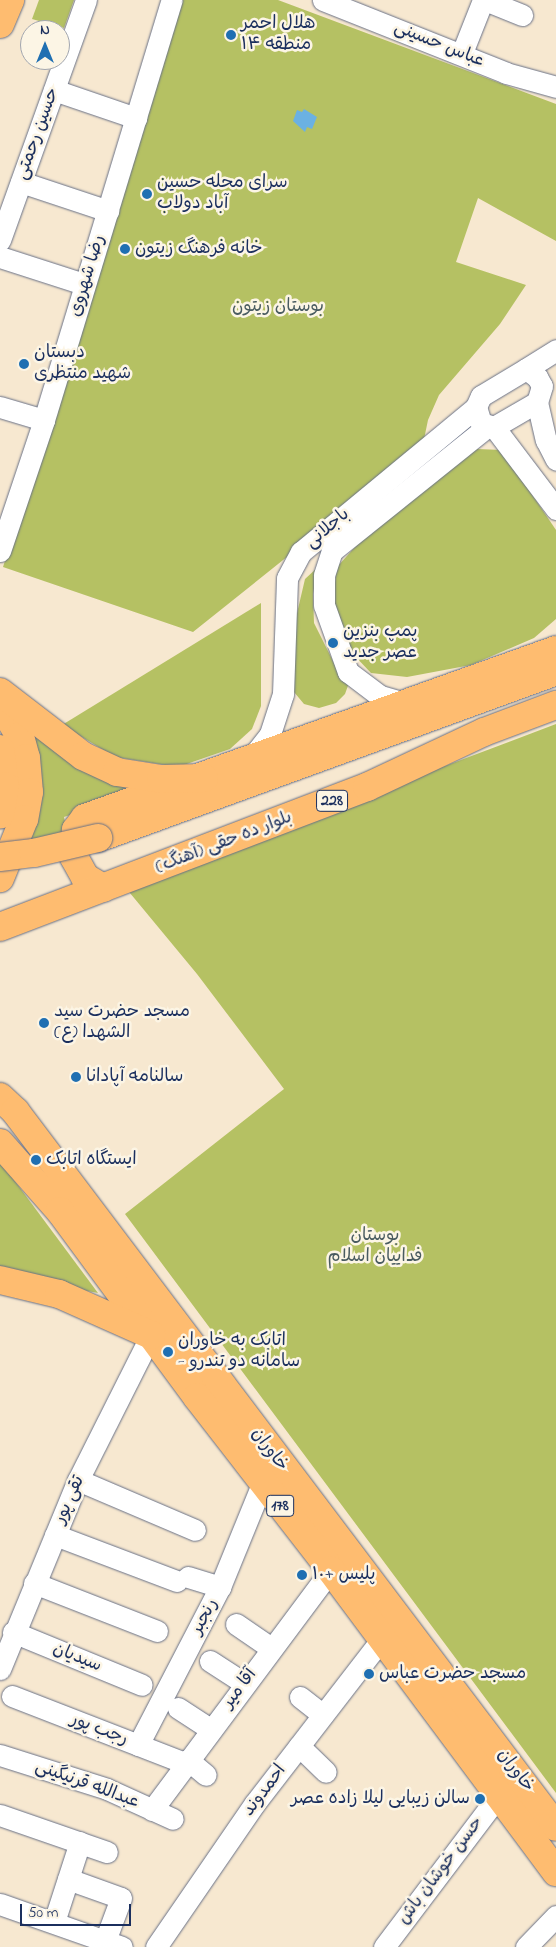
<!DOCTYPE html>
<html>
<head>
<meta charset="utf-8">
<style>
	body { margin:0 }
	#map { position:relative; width:556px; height:1947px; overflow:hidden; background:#f7e8d0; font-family:"Indie Flower","Playpen Sans Arabic",sans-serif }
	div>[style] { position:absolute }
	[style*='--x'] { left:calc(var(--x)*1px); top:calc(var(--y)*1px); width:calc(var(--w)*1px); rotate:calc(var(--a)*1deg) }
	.green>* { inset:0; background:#b5c163 }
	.water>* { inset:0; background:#6bb1e2 }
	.roads { filter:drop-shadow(0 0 1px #687086) drop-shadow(0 0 1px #687086) }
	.minor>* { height:21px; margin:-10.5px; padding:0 10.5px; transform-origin:10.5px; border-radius:10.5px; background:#fff }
	.major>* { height:28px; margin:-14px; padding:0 14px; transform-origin:14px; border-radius:14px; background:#febc70 }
	.highway>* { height:28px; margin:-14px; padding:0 14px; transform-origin:14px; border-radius:14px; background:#febc70 }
	.bridges { filter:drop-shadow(0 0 1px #687086) drop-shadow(0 0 1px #687086) }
	.highway-bridge>* { height:28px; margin:-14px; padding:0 14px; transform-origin:14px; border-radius:14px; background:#febc70 }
	.dots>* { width:14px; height:14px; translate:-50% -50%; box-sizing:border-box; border:2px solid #fcf5e5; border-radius:50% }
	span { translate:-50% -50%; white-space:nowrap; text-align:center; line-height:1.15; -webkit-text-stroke:5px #fcf5e5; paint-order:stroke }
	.shield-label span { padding:1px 4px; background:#fcf5e5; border:1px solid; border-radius:4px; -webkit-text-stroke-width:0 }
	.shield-label { font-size:16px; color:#1b2f5e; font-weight:700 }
	.poi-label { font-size:18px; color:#1b2f5e }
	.left { translate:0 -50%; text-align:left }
	.right { translate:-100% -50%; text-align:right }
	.street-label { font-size:18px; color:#1b2f5e }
	.park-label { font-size:18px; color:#495b60 }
	.north { position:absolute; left:20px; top:20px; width:50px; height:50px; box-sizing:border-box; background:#fcf5e5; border:1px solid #a2a6af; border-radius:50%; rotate:0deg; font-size:14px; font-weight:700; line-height:20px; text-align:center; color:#1b2f5e }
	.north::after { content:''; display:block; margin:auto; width:18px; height:22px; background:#1f6fb2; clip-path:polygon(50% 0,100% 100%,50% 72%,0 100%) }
	.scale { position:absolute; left:20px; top:1904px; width:111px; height:22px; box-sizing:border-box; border:2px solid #1b2f5e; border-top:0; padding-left:6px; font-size:15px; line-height:18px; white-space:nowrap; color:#1b2f5e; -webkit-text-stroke:4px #fcf5e5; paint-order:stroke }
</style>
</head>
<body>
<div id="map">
	<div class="green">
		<i style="clip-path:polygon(39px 0,74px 0,64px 28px,32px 19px)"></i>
		<i style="clip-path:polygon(183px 0,278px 0,556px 104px,556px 241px,478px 198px,456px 262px,526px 285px,500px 324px,439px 395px,428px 420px,422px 449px,193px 632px,3px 567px)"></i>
		<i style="clip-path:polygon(477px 449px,502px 450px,556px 530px,556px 619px,534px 638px,471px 665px,407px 677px,371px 673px,351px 652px,332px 607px,337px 567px,364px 537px)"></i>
		<i style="clip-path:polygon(318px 567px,313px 594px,314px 623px,338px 671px,350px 680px,345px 694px,336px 703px,319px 708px,304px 704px,294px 692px,294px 626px,305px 579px)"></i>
		<i style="clip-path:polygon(261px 603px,261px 706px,252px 729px,230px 749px,178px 767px,115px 757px,62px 725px)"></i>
		<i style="clip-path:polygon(556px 724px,556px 1793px,125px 1214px,284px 1089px,197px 974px,125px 887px)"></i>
		<i style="clip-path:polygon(25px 729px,156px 787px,64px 817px,68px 837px,23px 845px)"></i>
		<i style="clip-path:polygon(0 1161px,98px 1293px,0 1274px)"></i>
	</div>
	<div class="water">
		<i style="clip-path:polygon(304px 109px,317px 117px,312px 129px,307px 127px,305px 132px,293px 121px,297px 110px,302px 112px)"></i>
	</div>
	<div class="roads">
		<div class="minor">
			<i style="--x:323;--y:0;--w:197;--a:21.7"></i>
			<i style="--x:506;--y:73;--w:52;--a:15.6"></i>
			<i style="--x:485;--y:0;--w:40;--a:22"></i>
			<i style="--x:462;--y:53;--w:57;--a:-68.4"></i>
			<i style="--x:54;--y:90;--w:87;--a:18.9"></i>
			<i style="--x:21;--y:182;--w:92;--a:18.4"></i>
			<i style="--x:0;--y:240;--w:255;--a:-70.3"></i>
			<i style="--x:0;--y:257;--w:88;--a:17.8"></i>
			<i style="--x:526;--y:369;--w:14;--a:36"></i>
			<i style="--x:537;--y:377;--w:10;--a:61"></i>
			<i style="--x:542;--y:386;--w:17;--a:107"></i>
			<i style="--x:537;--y:402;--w:50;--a:149.8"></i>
			<i style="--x:494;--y:427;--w:14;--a:-163"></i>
			<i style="--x:481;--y:423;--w:17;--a:-107"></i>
			<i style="--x:476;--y:407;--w:12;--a:-66"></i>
			<i style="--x:481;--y:396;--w:52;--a:-31"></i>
			<i style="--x:526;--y:369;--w:36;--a:-32"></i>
			<i style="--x:537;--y:402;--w:39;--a:77"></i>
			<i style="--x:546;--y:440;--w:22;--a:63"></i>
			<i style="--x:0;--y:407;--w:46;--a:16.5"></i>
			<i style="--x:494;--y:427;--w:103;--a:52.9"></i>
			<i style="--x:0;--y:551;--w:138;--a:-71.4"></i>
			<i style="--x:44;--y:420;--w:439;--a:-73.1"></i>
			<i style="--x:405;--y:703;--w:26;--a:-164"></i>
			<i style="--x:380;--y:696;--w:40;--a:-143"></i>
			<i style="--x:348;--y:672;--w:71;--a:-109.7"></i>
			<i style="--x:324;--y:605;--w:30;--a:-90"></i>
			<i style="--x:324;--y:575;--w:25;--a:-72"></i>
			<i style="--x:332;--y:551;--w:200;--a:-38.7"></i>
			<i style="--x:253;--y:756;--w:28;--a:-52"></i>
			<i style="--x:270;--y:734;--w:42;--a:-72"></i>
			<i style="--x:283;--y:694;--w:116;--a:-88"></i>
			<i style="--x:287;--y:578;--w:30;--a:-62"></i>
			<i style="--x:301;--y:552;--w:227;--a:-39.6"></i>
			<i style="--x:78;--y:1480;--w:127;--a:23.1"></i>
			<i style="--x:55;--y:1535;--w:130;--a:20.7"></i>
			<i style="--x:188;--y:1577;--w:34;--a:17"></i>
			<i style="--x:34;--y:1583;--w:132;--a:21.3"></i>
			<i style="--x:236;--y:1624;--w:42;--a:34.4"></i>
			<i style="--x:13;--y:1632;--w:139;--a:22.3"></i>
			<i style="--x:210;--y:1661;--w:40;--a:32.9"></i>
			<i style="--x:0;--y:1669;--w:204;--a:-67.6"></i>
			<i style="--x:78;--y:1480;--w:162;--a:-63.3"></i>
			<i style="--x:12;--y:1696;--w:186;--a:21.2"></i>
			<i style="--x:300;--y:1697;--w:29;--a:38"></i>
			<i style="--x:178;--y:1708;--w:38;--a:33"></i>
			<i style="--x:138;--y:1745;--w:178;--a:-62.6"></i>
			<i style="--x:220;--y:1587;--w:111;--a:-67.8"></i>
			<i style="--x:299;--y:1746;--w:37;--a:44"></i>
			<i style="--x:0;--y:1755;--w:112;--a:17.6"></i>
			<i style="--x:107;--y:1789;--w:72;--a:24.4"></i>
			<i style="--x:188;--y:1760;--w:23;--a:40"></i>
			<i style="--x:152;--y:1810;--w:299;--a:-53.3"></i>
			<i style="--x:0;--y:1815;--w:113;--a:19.1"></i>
			<i style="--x:68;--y:1879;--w:56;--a:19.7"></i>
			<i style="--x:121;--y:1898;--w:46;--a:110.4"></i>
			<i style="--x:0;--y:1904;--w:129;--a:19.4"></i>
			<i style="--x:54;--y:1922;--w:84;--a:-72"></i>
			<i style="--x:156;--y:1947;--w:175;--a:-55.5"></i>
			<i style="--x:255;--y:1803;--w:206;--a:-52.3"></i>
			<i style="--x:384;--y:1947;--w:191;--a:-52.9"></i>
			<i style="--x:526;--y:1947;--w:43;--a:-45.9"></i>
		</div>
		<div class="major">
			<i style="--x:0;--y:703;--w:39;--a:59"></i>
			<i style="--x:20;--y:736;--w:23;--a:75"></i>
			<i style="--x:26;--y:758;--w:34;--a:85"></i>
			<i style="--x:29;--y:792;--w:27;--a:100"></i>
			<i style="--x:24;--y:819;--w:64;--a:112.1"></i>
			<i style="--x:98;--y:838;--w:487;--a:-20"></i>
			<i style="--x:103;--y:888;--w:21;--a:-149"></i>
			<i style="--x:85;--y:877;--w:23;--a:-119"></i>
			<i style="--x:74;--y:857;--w:27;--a:-86"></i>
			<i style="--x:76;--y:830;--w:15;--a:-53"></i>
			<i style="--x:85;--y:818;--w:500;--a:-19.63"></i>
			<i style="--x:0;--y:927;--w:393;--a:-20.9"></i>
			<i style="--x:367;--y:787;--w:129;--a:-25.2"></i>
			<i style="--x:484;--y:732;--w:77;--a:-20.6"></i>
			<i style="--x:0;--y:1097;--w:21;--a:43"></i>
			<i style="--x:15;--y:1111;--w:897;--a:52.93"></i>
			<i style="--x:0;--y:1143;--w:91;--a:48.6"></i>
			<i style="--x:60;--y:1211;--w:231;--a:53.6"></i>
			<i style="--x:197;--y:1397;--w:219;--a:52.2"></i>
			<i style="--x:331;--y:1570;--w:377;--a:53.3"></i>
		</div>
		<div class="highway">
			<i style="--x:0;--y:24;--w:26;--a:-67"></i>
			<i style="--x:0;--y:692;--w:105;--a:37.6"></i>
			<i style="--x:83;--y:756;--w:38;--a:25"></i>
			<i style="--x:117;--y:772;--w:45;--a:9"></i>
			<i style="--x:161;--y:779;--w:43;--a:-1.3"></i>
			<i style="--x:0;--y:749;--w:37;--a:82"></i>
			<i style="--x:5;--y:786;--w:29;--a:100"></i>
			<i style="--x:0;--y:1280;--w:61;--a:13.3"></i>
			<i style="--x:59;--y:1294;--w:101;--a:24"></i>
		</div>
	</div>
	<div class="bridges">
		<div class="highway-bridge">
			<i style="--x:0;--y:857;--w:34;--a:-7"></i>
			<i style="--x:34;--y:853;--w:66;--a:-13.2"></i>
		</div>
	</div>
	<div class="dots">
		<i style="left:231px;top:35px;background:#1f6fb2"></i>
		<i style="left:147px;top:194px;background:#1f6fb2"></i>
		<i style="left:125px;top:249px;background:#1f6fb2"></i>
		<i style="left:24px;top:364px;background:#1f6fb2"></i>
		<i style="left:333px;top:643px;background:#1f6fb2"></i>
		<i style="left:44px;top:1023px;background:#1f6fb2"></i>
		<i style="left:76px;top:1077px;background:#1f6fb2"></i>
		<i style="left:36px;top:1160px;background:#1f6fb2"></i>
		<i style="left:168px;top:1352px;background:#1f6fb2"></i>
		<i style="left:302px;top:1575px;background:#1f6fb2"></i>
		<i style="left:369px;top:1674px;background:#1f6fb2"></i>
		<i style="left:480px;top:1799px;background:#1f6fb2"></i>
	</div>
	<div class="shield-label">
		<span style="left:332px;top:801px">228</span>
		<span style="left:280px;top:1506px">178</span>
	</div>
	<div class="poi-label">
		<span class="left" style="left:241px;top:35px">هلال احمر<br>منطقه ۱۴</span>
		<span class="left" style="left:157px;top:194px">سرای محله حسین<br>آباد دولاب</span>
		<span class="left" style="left:135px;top:249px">خانه فرهنگ زيتون</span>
		<span class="left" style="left:34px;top:364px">دبستان<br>شهید منتظری</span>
		<span class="left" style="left:343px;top:643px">پمپ بنزین<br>عصر جدید</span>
		<span class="left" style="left:54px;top:1023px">مسجد حضرت سید<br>الشهدا (ع)</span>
		<span class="left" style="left:86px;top:1077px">سالنامه آپادانا</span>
		<span class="left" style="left:46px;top:1160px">ایستگاه اتابک</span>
		<span class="left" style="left:178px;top:1352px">اتابک به خاوران<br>- سامانه دو تندرو</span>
		<span class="left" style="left:312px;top:1575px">پلیس +۱۰</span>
		<span class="left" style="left:379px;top:1674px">مسجد حضرت عباس</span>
		<span class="right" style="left:470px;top:1799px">سالن زیبایی لیلا زاده عصر</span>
	</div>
	<div class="street-label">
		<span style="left:439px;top:45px;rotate:22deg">عباس حسینی</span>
		<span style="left:38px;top:134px;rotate:-70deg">حسین رحمتی</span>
		<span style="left:88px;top:276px;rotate:-73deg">رضا شهروی</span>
		<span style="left:328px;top:529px;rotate:-40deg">باجلانی</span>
		<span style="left:224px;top:843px;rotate:-21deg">بلوار ده حقی (آهنگ)</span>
		<span style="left:269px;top:1450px;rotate:53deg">خاوران</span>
		<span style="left:70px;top:1500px;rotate:-66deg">تقی پور</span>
		<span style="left:205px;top:1617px;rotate:-62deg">رنجبر</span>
		<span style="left:77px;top:1658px;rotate:22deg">سیدیان</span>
		<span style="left:240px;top:1689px;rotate:-53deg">آقا میر</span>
		<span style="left:99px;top:1730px;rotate:21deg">رجب پور</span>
		<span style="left:515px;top:1771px;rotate:53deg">خاوران</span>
		<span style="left:87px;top:1785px;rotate:20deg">عبدالله قرنیگینی</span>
		<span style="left:265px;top:1791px;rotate:-53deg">احمدوند</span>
		<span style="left:441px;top:1871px;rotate:-53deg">حسن خوشان باش</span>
	</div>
	<div class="park-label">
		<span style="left:278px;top:307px">بوستان زیتون</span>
		<span style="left:375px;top:1247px">بوستان<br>فداییان اسلام</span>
	</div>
	<div class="north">N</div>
	<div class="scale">50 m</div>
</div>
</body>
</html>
